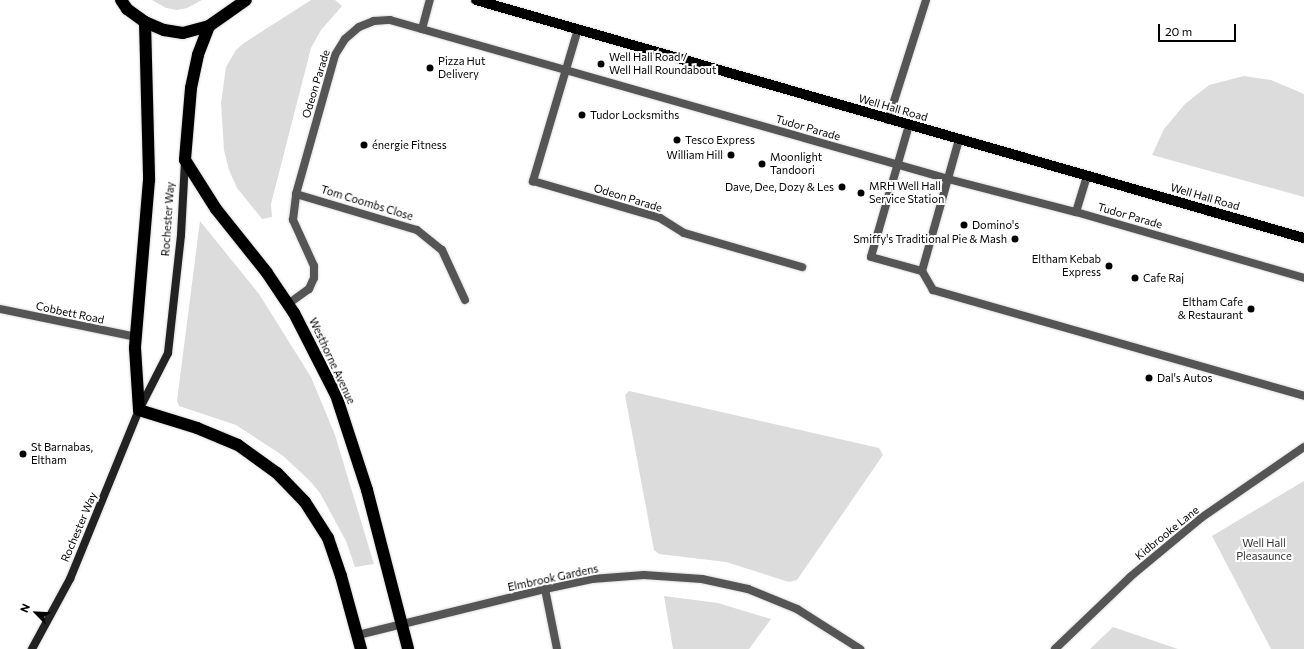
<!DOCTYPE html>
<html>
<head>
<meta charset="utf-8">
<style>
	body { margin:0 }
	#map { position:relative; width:1304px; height:649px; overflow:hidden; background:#fff; font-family:Commissioner,sans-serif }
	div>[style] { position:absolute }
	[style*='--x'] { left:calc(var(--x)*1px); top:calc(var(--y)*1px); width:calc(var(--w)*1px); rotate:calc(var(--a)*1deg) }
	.green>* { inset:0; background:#dcdcdc }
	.roads { filter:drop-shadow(0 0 1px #dbdbdb) drop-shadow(0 0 1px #dbdbdb) }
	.lane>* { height:8px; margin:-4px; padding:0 4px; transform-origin:4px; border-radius:4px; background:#555 }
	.street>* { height:8px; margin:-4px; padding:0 4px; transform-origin:4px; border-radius:4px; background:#555 }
	.secondary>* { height:8px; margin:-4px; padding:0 4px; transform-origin:4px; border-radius:4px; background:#222 }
	.primary>* { height:10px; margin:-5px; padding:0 5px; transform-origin:5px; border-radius:5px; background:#000 }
	.highway>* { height:12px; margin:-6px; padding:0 6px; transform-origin:6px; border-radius:6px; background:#000 }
	.dots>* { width:11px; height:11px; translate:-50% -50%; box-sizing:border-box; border:2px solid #fff; border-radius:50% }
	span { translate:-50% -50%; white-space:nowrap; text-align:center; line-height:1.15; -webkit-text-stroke:4px #fff; paint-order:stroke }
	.poi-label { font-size:11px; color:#000 }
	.left { translate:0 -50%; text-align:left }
	.right { translate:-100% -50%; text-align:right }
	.street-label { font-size:11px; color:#000 }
	.park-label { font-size:11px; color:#333 }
	.north { position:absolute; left:16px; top:593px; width:40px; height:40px; -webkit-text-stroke:3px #fff; paint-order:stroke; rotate:294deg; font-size:11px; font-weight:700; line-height:16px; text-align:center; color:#000 }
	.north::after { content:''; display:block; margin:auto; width:14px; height:18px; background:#000; clip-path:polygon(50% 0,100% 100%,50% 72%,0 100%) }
	.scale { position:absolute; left:1158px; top:24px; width:78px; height:18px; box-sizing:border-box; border:2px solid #000; border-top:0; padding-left:5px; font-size:12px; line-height:14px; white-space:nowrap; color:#000; -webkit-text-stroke:3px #fff; paint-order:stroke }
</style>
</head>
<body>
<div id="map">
	<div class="green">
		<i style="clip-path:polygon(152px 0,202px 0,187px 8px,177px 10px,166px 8px)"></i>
		<i style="clip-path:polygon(311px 0,335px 0,342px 6px,321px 30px,311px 48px,271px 204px,272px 217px,262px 219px,237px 188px,229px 170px,224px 150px,221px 103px,226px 67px,236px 50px,244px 43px)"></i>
		<i style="clip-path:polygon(1244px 76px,1271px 80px,1304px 94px,1304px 197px,1152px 155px,1164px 129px,1185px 104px,1209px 85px)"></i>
		<i style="clip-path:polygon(200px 221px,259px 294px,311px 377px,335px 435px,374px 564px,355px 567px,346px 541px,320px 493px,309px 480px,282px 455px,236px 425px,179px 406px,177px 401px)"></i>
		<i style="clip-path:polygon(629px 391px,879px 448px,883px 455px,797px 580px,789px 582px,726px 562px,659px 554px,654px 550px,625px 395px)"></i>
		<i style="clip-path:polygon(1304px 481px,1304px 649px,1271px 649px,1212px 536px)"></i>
		<i style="clip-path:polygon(664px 596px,718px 603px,771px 619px,749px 649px,673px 649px)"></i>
		<i style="clip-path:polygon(1113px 627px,1178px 649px,1090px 649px)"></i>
	</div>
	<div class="roads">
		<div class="lane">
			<i style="--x:422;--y:29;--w:30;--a:-75"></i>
			<i style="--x:578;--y:29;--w:159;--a:106.5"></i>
			<i style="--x:533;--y:181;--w:132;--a:16.2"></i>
			<i style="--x:660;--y:218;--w:28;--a:32"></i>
			<i style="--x:684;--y:233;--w:123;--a:16.1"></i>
			<i style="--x:909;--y:125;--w:137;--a:106.1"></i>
			<i style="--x:871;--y:257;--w:53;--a:15.4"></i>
			<i style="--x:922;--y:271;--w:22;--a:60"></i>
			<i style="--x:933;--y:290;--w:386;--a:15.9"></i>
			<i style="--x:296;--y:194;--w:144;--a:-74.3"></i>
			<i style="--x:335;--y:55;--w:19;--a:-58"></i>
			<i style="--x:345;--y:39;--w:18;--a:-41"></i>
			<i style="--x:359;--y:27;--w:16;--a:-22"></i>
			<i style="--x:374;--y:21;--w:16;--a:-4"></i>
			<i style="--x:390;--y:20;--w:580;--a:15.9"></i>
			<i style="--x:948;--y:179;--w:132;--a:14.5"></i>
			<i style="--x:1076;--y:212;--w:237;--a:16.1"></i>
			<i style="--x:1076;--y:212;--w:38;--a:-73"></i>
			<i style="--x:922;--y:271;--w:137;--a:-74.3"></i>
			<i style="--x:545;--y:589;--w:61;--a:78.7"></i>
		</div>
		<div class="street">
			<i style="--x:888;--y:120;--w:126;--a:-72.4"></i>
			<i style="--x:288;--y:304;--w:26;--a:-36"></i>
			<i style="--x:309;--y:289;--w:12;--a:-66"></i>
			<i style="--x:314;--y:278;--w:12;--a:-90"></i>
			<i style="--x:314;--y:266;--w:51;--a:-114.5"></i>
			<i style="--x:293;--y:220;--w:26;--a:-83"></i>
			<i style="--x:296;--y:194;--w:126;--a:16.6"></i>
			<i style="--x:417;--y:230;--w:32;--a:39"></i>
			<i style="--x:442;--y:250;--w:55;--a:65.3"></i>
			<i style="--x:0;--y:309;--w:139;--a:11.6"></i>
			<i style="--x:358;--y:635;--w:193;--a:-13.8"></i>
			<i style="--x:545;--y:589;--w:48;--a:-12"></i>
			<i style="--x:592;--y:579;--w:52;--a:-4.4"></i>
			<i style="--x:644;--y:575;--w:58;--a:3.9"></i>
			<i style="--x:702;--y:579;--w:47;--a:12.3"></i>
			<i style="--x:748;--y:589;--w:53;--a:22.2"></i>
			<i style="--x:797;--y:609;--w:75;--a:32.4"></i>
			<i style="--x:1055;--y:649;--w:104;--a:-43.8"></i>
			<i style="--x:1130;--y:577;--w:92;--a:-39.7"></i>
			<i style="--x:1201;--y:518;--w:125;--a:-34.6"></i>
		</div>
		<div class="secondary">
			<i style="--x:32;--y:649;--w:80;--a:-61.5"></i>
			<i style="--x:70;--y:579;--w:183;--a:-67.8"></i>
			<i style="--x:139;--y:410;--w:64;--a:-63"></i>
			<i style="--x:168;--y:353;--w:119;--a:-83.7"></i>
			<i style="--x:181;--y:235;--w:74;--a:-86.9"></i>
		</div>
		<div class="primary">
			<i style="--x:476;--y:0;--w:862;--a:16.04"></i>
		</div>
		<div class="highway">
			<i style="--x:121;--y:0;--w:11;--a:56"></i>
			<i style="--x:127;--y:9;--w:22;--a:36"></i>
			<i style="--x:145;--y:22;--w:21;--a:23"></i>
			<i style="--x:164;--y:30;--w:19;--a:9"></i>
			<i style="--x:183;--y:33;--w:27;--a:-15"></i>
			<i style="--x:209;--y:26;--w:45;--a:-35.1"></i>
			<i style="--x:145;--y:22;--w:158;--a:88.5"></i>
			<i style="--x:149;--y:180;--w:169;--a:94.8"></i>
			<i style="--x:135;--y:348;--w:62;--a:86.3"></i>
			<i style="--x:139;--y:410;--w:61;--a:17.2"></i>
			<i style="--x:197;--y:428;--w:44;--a:22.5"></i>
			<i style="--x:238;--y:445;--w:48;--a:35.7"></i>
			<i style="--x:277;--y:473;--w:40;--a:46"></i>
			<i style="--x:305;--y:502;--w:43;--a:57.4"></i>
			<i style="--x:328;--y:538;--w:40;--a:71.1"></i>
			<i style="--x:341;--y:576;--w:76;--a:74.7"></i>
			<i style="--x:209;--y:26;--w:31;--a:111"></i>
			<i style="--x:198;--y:55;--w:34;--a:102"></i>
			<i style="--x:191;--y:88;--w:72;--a:94.8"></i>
			<i style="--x:185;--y:160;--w:58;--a:57.7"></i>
			<i style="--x:216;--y:209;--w:82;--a:51.4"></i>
			<i style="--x:267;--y:273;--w:48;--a:56"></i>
			<i style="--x:294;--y:313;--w:92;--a:62.9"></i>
			<i style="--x:336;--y:395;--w:100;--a:71.9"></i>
			<i style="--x:367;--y:490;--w:164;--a:75.5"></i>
		</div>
	</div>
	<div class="dots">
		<i style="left:601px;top:64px;background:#000"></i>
		<i style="left:430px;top:68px;background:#000"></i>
		<i style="left:582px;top:115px;background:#000"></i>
		<i style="left:677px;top:140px;background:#000"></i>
		<i style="left:364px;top:145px;background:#000"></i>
		<i style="left:731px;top:155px;background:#000"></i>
		<i style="left:762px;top:164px;background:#000"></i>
		<i style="left:842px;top:187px;background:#000"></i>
		<i style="left:861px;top:193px;background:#000"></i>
		<i style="left:964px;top:225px;background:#000"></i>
		<i style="left:1015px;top:239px;background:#000"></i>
		<i style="left:1109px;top:266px;background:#000"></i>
		<i style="left:1135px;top:278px;background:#000"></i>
		<i style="left:1251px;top:309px;background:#000"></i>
		<i style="left:1149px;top:378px;background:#000"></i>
		<i style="left:23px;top:454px;background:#000"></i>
	</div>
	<div class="poi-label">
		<span class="left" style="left:609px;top:64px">Well Hall Road /<br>Well Hall Roundabout</span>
		<span class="left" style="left:438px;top:68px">Pizza Hut<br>Delivery</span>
		<span class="left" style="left:590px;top:115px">Tudor Locksmiths</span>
		<span class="left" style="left:685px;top:140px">Tesco Express</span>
		<span class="left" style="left:372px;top:145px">énergie Fitness</span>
		<span class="right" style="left:723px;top:155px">William Hill</span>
		<span class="left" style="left:770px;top:164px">Moonlight<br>Tandoori</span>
		<span class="right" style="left:834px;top:187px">Dave, Dee, Dozy &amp; Les</span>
		<span class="left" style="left:869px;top:193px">MRH Well Hall<br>Service Station</span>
		<span class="left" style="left:972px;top:225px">Domino's</span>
		<span class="right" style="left:1007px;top:239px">Smiffy's Traditional Pie &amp; Mash</span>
		<span class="right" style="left:1101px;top:266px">Eltham Kebab<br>Express</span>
		<span class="left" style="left:1143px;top:278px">Cafe Raj</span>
		<span class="right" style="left:1243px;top:309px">Eltham Cafe<br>&amp; Restaurant</span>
		<span class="left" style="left:1157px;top:378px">Dal's Autos</span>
		<span class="left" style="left:31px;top:454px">St Barnabas,<br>Eltham</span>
	</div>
	<div class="street-label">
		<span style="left:316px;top:84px;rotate:-73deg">Odeon Parade</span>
		<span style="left:893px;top:108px;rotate:16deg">Well Hall Road</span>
		<span style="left:808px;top:128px;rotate:16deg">Tudor Parade</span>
		<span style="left:1205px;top:197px;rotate:16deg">Well Hall Road</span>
		<span style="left:628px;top:198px;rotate:17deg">Odeon Parade</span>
		<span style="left:367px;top:203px;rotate:17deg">Tom Coombs Close</span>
		<span style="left:1130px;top:216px;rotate:16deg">Tudor Parade</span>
		<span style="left:168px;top:219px;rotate:-86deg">Rochester Way</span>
		<span style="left:70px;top:313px;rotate:12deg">Cobbett Road</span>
		<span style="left:332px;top:361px;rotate:65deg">Westhorne Avenue</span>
		<span style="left:79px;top:527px;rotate:-67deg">Rochester Way</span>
		<span style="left:1167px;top:533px;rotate:-39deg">Kidbrooke Lane</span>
		<span style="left:553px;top:578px;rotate:-12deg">Elmbrook Gardens</span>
	</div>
	<div class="park-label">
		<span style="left:1264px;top:550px">Well Hall<br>Pleasaunce</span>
	</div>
	<div class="north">N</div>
	<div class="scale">20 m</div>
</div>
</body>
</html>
